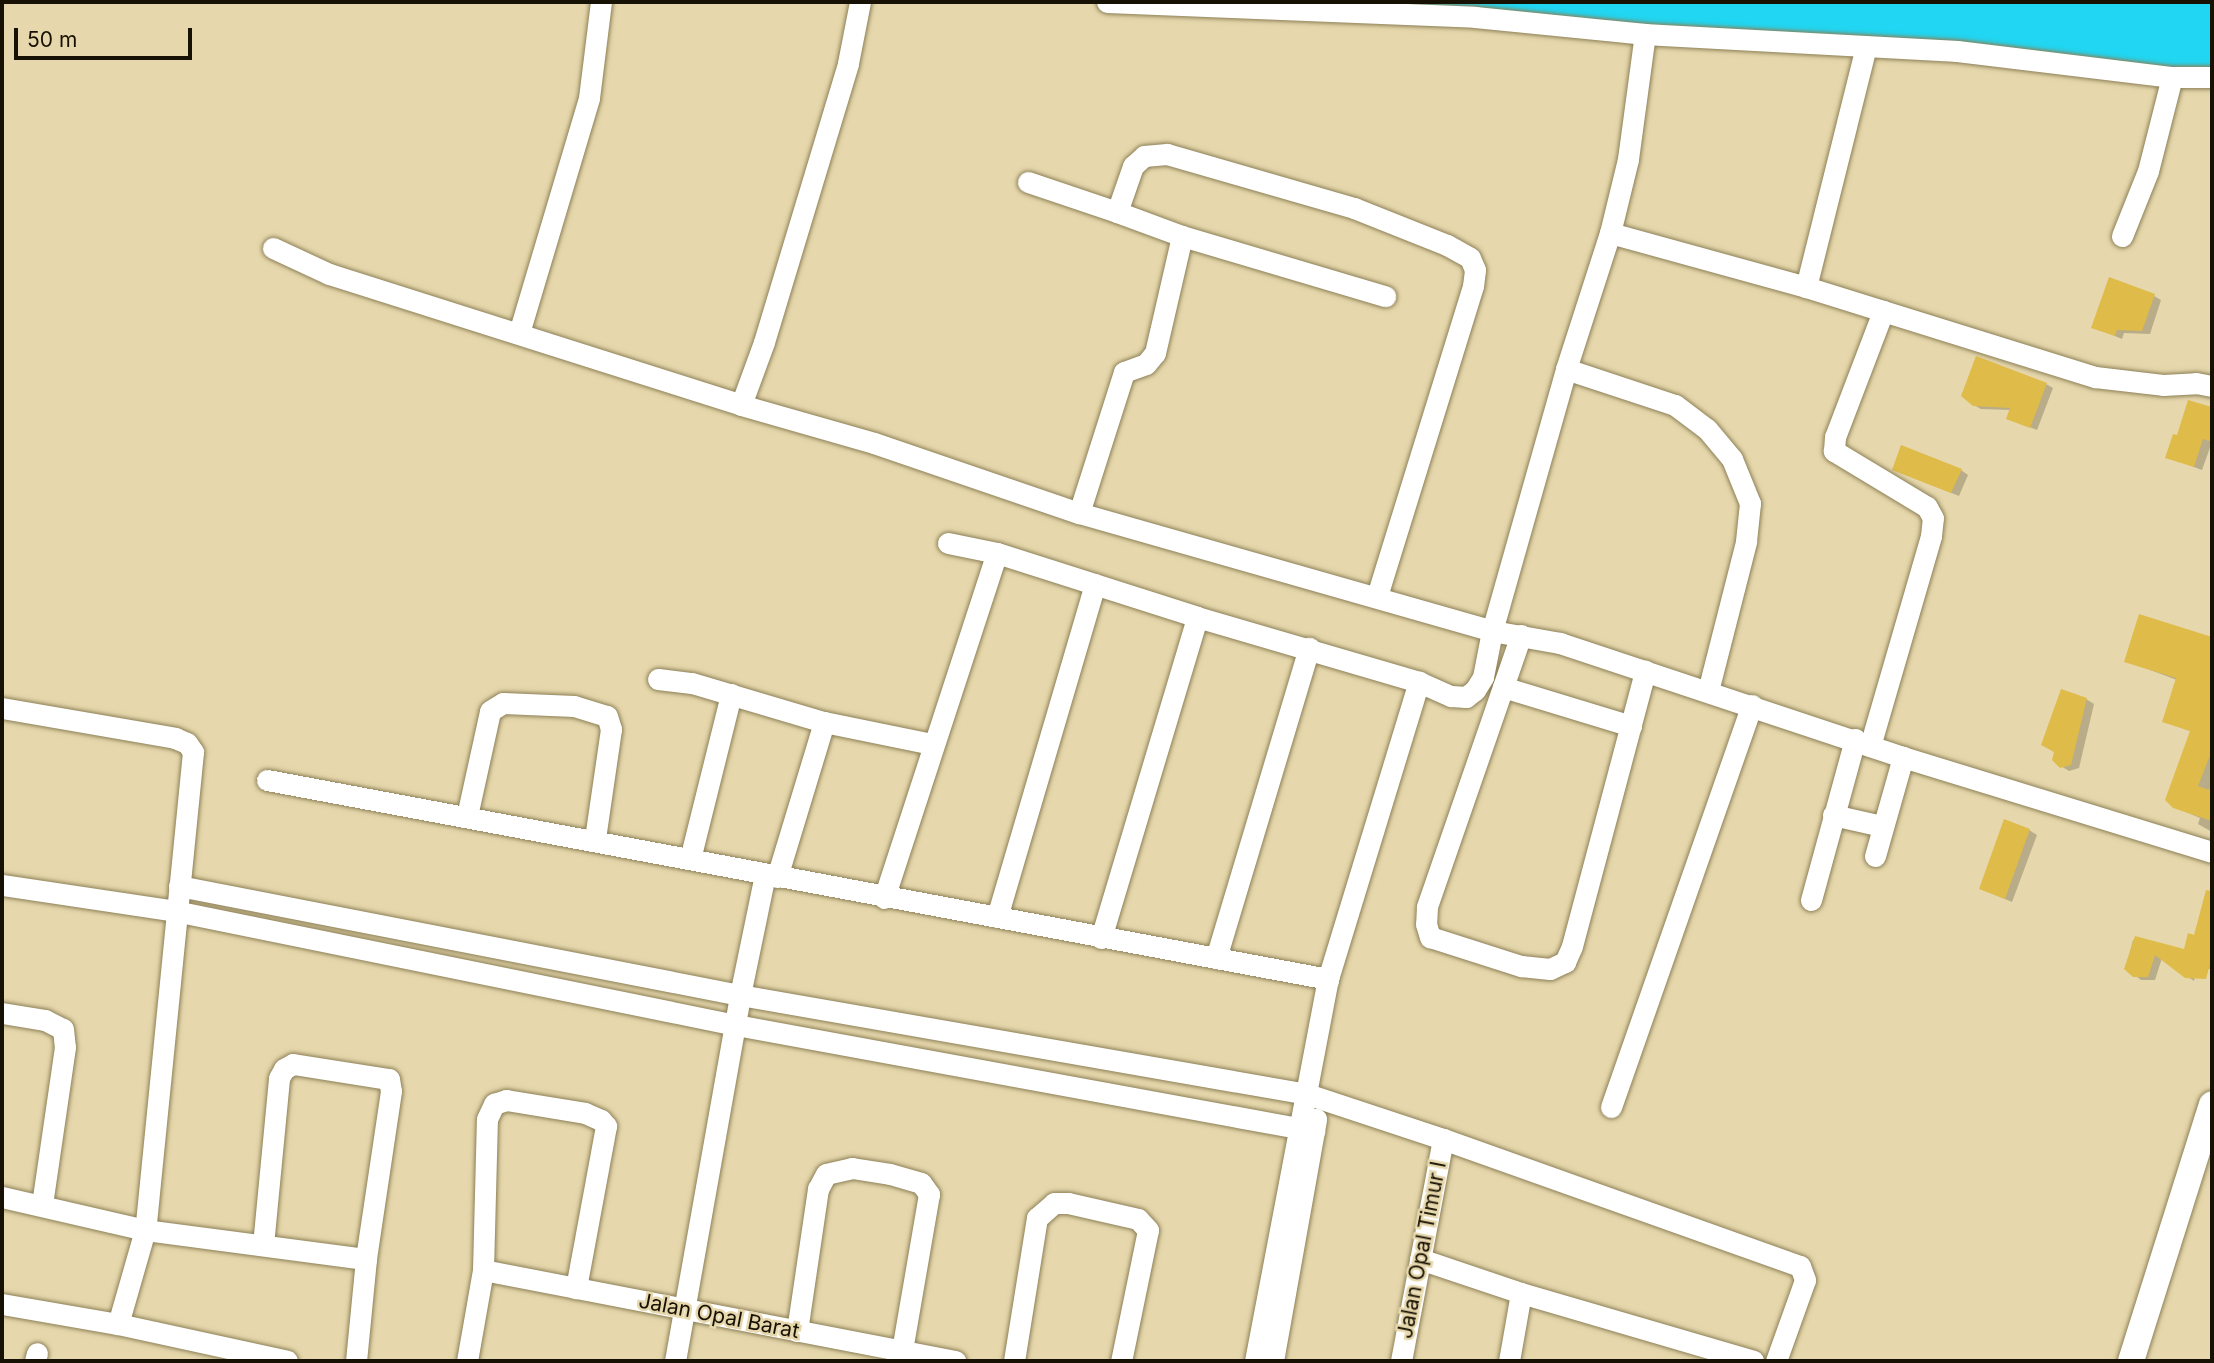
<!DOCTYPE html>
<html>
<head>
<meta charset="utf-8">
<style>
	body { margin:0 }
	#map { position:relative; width:2214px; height:1363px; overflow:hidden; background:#e6d7ac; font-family:Inter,sans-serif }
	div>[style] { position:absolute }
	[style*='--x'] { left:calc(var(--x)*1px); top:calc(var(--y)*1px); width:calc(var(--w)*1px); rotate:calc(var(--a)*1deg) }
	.water>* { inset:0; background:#20d6f2 }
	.shadow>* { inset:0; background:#0003 }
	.building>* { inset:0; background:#dfbb4a }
	.roads { filter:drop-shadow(0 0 2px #8d8057) drop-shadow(0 0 2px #8d8057) }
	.minor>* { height:21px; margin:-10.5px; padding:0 10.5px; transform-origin:10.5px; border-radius:10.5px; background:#fff }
	.tertiary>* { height:26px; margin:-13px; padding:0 13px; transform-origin:13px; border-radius:13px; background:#fff }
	span { translate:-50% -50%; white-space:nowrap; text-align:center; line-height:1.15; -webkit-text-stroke:5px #e6d7ac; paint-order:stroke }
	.street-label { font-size:21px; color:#171103 }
	.frame { position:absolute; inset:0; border:4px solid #171103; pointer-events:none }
	.scale { position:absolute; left:14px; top:28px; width:178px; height:32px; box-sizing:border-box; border:4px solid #171103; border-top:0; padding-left:9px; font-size:21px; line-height:24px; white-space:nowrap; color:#171103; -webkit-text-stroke:5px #e6d7ac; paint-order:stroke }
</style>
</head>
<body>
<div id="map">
	<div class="water">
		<i style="clip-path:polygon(1170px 2px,2212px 2px,2212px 77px)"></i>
	</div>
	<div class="shadow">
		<i style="clip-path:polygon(2154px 296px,2161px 300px,2150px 334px,2124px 333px,2122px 339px,2093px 327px)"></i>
		<i style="clip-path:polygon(2046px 384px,2053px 388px,2037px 430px,2008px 419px,2011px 410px,1981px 409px,1974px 405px)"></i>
		<i style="clip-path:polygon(2190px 402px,2212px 409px,2212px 442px,2202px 470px,2167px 457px,2178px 437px)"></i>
		<i style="clip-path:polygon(1961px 470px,1968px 475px,1959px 496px,1901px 473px)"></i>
		<i style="clip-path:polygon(2140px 616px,2212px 639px,2212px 782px,2209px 791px,2212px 792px,2212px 832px,2198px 824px,2200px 818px,2174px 807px,2192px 732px,2164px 721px,2177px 680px,2126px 661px)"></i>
		<i style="clip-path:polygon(2086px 699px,2094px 704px,2079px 768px,2069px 771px,2061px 766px)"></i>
		<i style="clip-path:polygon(2029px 830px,2037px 835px,2012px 902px,1981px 889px)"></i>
		<i style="clip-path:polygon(2205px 900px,2212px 901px,2212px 969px,2196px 968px,2194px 981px,2162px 958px,2155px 980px,2141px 980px,2126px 968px,2133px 940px,2185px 951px,2195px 937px)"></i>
	</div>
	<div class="building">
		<i style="clip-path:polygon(2109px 277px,2155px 294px,2142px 331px,2117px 330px,2115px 336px,2091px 328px)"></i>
		<i style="clip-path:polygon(1976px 356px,2047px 383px,2030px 428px,2006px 419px,2010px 408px,1973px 406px,1961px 396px)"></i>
		<i style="clip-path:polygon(2188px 400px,2212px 407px,2212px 442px,2203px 439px,2194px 467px,2165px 458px,2173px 434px,2177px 435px)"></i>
		<i style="clip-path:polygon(1901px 445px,1962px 469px,1951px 493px,1892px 470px)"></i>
		<i style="clip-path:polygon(2139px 614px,2212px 637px,2212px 750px,2198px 786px,2212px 791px,2212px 821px,2173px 808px,2165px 800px,2190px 731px,2162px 722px,2176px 678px,2124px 662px)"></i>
		<i style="clip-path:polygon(2061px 689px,2087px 698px,2071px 765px,2060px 768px,2052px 760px,2054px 752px,2041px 745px)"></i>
		<i style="clip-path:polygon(2004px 819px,2030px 829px,2005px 899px,1979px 889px)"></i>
		<i style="clip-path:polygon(2206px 890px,2212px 891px,2212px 957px,2206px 979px,2185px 978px,2155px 955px,2148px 977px,2133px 977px,2124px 969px,2135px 936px,2184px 949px,2188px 933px,2194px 935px)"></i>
	</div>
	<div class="roads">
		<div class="minor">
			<i style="--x:1107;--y:2;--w:368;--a:2.3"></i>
			<i style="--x:1475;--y:17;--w:171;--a:5.7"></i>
			<i style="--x:1645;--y:34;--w:312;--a:3.1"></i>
			<i style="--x:1957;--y:51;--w:217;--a:6.9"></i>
			<i style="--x:2172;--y:77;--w:40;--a:0"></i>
			<i style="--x:1028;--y:182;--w:94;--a:18.6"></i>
			<i style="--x:1610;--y:233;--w:203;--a:15.4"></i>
			<i style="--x:1806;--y:287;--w:303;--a:17.3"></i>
			<i style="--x:2095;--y:377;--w:68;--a:6.7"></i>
			<i style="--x:2163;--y:385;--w:33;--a:-3"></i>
			<i style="--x:2196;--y:383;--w:16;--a:11"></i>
			<i style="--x:1182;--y:236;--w:212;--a:16.5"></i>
			<i style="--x:2122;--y:236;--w:70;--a:-68.2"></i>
			<i style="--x:2148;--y:171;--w:97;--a:-75.7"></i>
			<i style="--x:273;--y:248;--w:62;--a:24.9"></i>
			<i style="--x:329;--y:274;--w:432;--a:17.6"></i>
			<i style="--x:741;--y:405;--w:138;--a:15.9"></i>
			<i style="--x:874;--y:443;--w:217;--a:18.9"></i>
			<i style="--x:1079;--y:513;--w:430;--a:15.9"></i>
			<i style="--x:1492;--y:631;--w:69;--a:10"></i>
			<i style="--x:1560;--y:643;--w:361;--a:18.4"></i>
			<i style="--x:1903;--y:757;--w:323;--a:17.1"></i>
			<i style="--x:1806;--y:287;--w:248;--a:-76"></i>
			<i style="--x:519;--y:333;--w:245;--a:-73.4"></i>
			<i style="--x:589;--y:98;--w:97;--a:-82.9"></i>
			<i style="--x:1566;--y:369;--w:115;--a:18.3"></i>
			<i style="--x:1675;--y:405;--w:40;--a:37"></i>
			<i style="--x:1707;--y:429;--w:39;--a:50"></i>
			<i style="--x:1732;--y:459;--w:48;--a:67.8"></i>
			<i style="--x:1750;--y:503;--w:39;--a:96"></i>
			<i style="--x:1746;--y:542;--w:154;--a:104.3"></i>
			<i style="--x:741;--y:405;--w:67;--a:-69.9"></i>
			<i style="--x:764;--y:342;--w:291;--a:-73.2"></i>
			<i style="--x:848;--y:63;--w:62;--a:-78.9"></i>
			<i style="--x:1079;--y:513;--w:148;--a:-72.3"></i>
			<i style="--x:1124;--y:372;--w:23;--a:-20"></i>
			<i style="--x:1146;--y:364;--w:14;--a:-51"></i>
			<i style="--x:1155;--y:353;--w:120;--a:-77"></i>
			<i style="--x:1182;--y:236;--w:69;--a:-159.7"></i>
			<i style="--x:1117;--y:212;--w:49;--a:-70.8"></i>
			<i style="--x:1133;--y:166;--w:15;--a:-42"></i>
			<i style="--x:1144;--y:156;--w:23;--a:-5"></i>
			<i style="--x:1167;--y:154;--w:195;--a:16.1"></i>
			<i style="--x:1354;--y:208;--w:100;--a:21.7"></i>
			<i style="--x:1447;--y:245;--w:26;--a:29"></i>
			<i style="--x:1470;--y:258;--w:13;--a:67"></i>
			<i style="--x:1475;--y:270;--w:16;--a:97"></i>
			<i style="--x:1473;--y:286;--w:325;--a:107.2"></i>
			<i style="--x:948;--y:543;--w:50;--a:11.5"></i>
			<i style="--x:997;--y:553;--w:210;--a:17.7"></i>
			<i style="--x:1197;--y:617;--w:231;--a:16.3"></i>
			<i style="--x:1419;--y:682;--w:35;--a:24"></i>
			<i style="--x:1451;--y:696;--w:15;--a:4"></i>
			<i style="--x:1466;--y:697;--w:11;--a:-38"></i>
			<i style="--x:1475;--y:690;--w:15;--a:-58"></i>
			<i style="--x:1483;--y:677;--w:47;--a:-78.9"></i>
			<i style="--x:1492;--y:631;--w:272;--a:-74.2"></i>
			<i style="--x:1566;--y:369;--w:143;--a:-72.1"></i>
			<i style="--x:1610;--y:233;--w:76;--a:-76.3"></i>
			<i style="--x:1628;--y:159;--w:126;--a:-82.3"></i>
			<i style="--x:1521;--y:635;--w:288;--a:109.1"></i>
			<i style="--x:1427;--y:907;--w:17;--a:93"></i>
			<i style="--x:1426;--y:924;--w:14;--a:73"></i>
			<i style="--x:1430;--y:937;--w:96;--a:17.7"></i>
			<i style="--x:1521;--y:966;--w:29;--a:6"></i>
			<i style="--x:1550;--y:969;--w:17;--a:-25"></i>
			<i style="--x:1565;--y:962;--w:17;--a:-66"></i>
			<i style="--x:1572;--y:946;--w:285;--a:-75.1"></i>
			<i style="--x:658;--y:679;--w:34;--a:7"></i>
			<i style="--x:692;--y:683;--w:138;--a:16.5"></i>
			<i style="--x:824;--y:722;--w:110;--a:11.5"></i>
			<i style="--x:1503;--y:687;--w:134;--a:16.9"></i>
			<i style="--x:2;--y:708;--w:176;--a:9.8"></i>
			<i style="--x:175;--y:738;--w:13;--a:23"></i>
			<i style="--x:187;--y:743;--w:11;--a:56"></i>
			<i style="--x:193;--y:752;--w:480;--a:95.7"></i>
			<i style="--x:145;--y:1230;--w:98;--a:106"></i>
			<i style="--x:1870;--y:746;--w:219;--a:-73.8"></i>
			<i style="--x:1931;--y:536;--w:18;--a:-84"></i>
			<i style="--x:1933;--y:518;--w:13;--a:-119"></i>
			<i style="--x:1927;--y:507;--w:109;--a:-148.9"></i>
			<i style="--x:1834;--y:451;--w:14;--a:-86"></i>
			<i style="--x:1835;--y:437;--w:135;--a:-69.1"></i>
			<i style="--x:267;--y:780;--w:1080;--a:10.62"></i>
			<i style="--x:1833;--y:815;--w:50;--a:12.7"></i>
			<i style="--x:467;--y:816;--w:107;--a:-77.6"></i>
			<i style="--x:490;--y:711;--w:15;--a:-32"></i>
			<i style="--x:503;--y:703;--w:71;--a:2.4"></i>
			<i style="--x:574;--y:706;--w:34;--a:17"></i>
			<i style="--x:607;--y:716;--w:14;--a:73"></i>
			<i style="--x:611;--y:729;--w:111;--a:98.3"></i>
			<i style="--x:1875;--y:856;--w:103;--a:-74.2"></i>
			<i style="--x:690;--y:859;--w:170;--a:-76"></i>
			<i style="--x:777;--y:877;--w:162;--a:-73.1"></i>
			<i style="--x:2;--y:885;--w:175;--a:8.5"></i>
			<i style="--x:175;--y:911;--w:572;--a:11.49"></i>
			<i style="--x:736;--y:1025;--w:588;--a:10.39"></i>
			<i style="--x:179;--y:886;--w:571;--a:11"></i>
			<i style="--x:740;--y:995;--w:576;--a:9.9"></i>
			<i style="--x:1307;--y:1094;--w:143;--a:18.3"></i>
			<i style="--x:1443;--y:1139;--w:379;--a:19.6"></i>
			<i style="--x:1800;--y:1266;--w:15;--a:70"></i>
			<i style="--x:1805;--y:1280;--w:86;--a:109.7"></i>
			<i style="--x:884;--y:898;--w:363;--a:-71.9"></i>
			<i style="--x:1811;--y:900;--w:167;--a:-74.7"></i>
			<i style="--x:997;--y:917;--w:347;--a:-73.6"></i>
			<i style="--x:1101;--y:938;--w:335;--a:-73.3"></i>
			<i style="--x:1216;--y:958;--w:324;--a:-73.3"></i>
			<i style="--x:2;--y:1013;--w:44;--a:9.2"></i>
			<i style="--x:45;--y:1020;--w:20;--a:27"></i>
			<i style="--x:63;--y:1029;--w:18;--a:84"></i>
			<i style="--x:65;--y:1047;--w:159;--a:98.3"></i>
			<i style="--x:1611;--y:1107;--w:426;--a:-70.7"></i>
			<i style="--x:2;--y:1197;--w:147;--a:13"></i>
			<i style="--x:145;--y:1230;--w:223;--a:7.5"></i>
			<i style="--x:263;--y:1245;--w:168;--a:-84.5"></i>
			<i style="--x:279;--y:1078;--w:10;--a:-61"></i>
			<i style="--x:284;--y:1069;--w:10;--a:-29"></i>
			<i style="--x:293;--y:1064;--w:97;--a:8.9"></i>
			<i style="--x:389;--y:1079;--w:12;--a:81"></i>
			<i style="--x:391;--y:1091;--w:170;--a:98.5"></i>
			<i style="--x:366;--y:1259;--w:102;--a:95.6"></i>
			<i style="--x:1420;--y:1259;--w:107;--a:18.6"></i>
			<i style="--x:1521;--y:1293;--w:242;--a:16.3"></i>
			<i style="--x:483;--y:1270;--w:481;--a:10.9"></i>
			<i style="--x:2;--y:1304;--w:118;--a:9.8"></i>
			<i style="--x:118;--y:1324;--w:173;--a:12.3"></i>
			<i style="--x:797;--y:1331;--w:144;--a:-81.6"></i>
			<i style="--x:818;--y:1189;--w:17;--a:-62"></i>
			<i style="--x:826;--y:1174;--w:27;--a:-13"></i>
			<i style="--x:852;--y:1168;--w:38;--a:9"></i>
			<i style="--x:890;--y:1174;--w:32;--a:16"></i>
			<i style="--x:921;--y:1183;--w:14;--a:54"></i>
			<i style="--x:929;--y:1194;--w:159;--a:99.8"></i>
			<i style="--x:35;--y:1361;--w:8;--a:-76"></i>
			<i style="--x:467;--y:1361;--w:92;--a:-80"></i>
			<i style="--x:483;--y:1270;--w:151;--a:-88.5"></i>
			<i style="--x:487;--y:1119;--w:17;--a:-65"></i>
			<i style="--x:494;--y:1104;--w:13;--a:-18"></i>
			<i style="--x:506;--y:1100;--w:80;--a:9.3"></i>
			<i style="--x:585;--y:1113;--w:17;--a:24"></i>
			<i style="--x:601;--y:1120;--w:8;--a:50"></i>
			<i style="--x:606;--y:1126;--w:165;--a:100.5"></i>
			<i style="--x:675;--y:1361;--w:372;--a:-79.9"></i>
			<i style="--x:740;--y:995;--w:124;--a:-78.3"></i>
			<i style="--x:1014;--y:1361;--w:145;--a:-80.9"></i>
			<i style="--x:1037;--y:1218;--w:23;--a:-41"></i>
			<i style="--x:1054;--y:1203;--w:14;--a:0"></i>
			<i style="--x:1068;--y:1203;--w:72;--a:12.9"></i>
			<i style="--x:1138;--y:1219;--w:15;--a:48"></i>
			<i style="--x:1148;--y:1230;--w:134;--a:101.6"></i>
			<i style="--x:1255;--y:1361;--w:389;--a:-79.2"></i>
			<i style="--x:1328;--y:979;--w:311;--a:-73"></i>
			<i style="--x:1273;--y:1361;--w:246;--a:-79.9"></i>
			<i style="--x:1401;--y:1361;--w:226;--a:-79.3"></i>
			<i style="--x:1509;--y:1361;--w:69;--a:-80"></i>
		</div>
		<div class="tertiary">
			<i style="--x:2131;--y:1361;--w:269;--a:-72.5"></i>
		</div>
	</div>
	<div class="street-label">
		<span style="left:1422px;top:1250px;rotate:-79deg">Jalan Opal Timur I</span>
		<span style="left:719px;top:1316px;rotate:11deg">Jalan Opal Barat</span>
	</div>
	<div class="frame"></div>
	<div class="scale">50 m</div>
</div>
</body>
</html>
